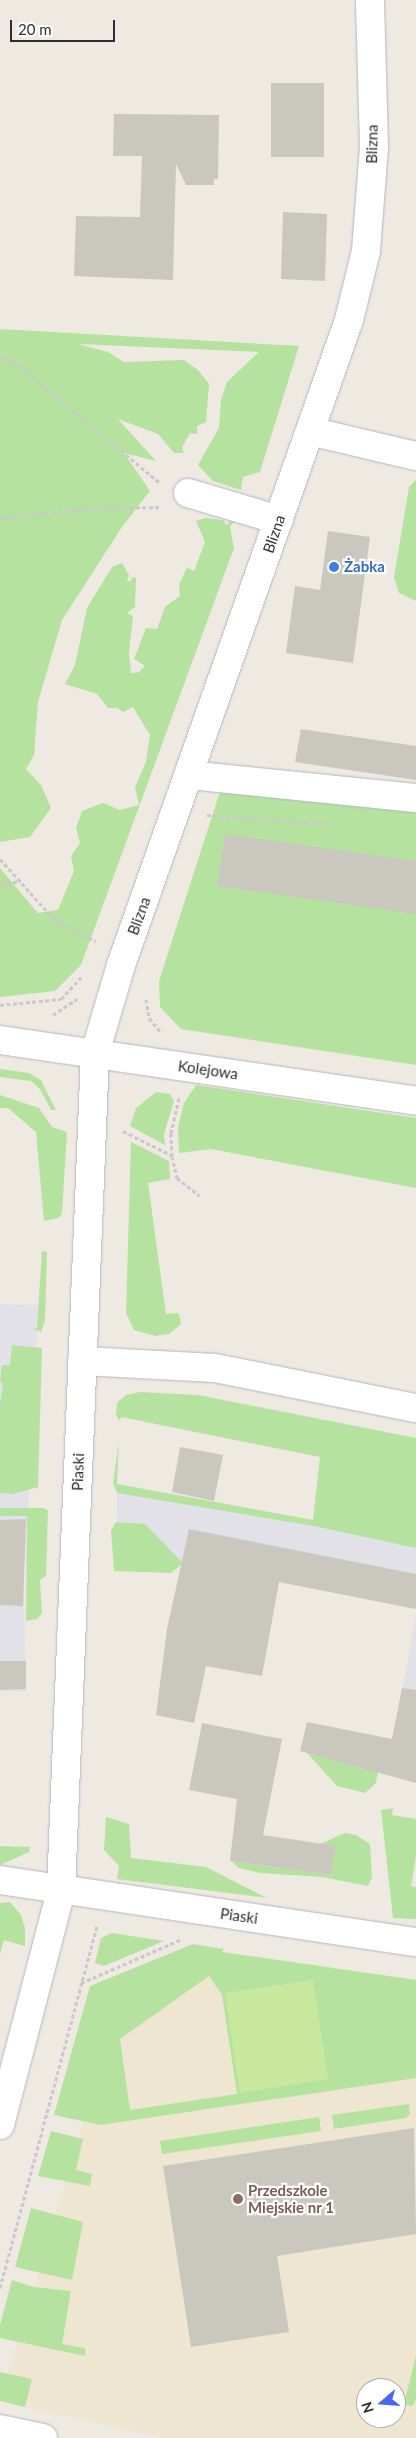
<!DOCTYPE html>
<html>
<head>
<meta charset="utf-8">
<style>
	body { margin:0 }
	#map { position:relative; width:416px; height:2438px; overflow:hidden; background:#eee9e1; font-family:Lato,sans-serif }
	div>[style] { position:absolute }
	[style*='--x'] { left:calc(var(--x)*1px); top:calc(var(--y)*1px); width:calc(var(--w)*1px); rotate:calc(var(--a)*1deg) }
	.industrial>* { inset:0; background:#e3e1e8 }
	.education>* { inset:0; background:#efe6d2 }
	.green>* { inset:0; background:#b6e2a0 }
	.pitch>* { inset:0; background:#c8e99d }
	.building>* { inset:0; background:#cac7bf }
	.path>* { height:3px; margin-top:-1.5px; transform-origin:0; background:repeating-linear-gradient(90deg,#c9c9c9 0 4px,transparent 0 6.5px) }
	.roads { filter:drop-shadow(0 0 1px #b4b7c0) drop-shadow(0 0 1px #b4b7c0) }
	.minor>* { height:28px; margin:-14px; padding:0 14px; transform-origin:14px; border-radius:14px; background:#fff }
	.dots>* { width:14px; height:14px; translate:-50% -50%; box-sizing:border-box; border:2px solid #fff; border-radius:50% }
	span { translate:-50% -50%; white-space:nowrap; text-align:center; line-height:1.15; -webkit-text-stroke:4.5px #fff; paint-order:stroke }
	.street-label { font-size:15px; color:#2e2e2e }
	.shop-label { font-size:15px; color:#366cbe; font-weight:700 }
	.left { translate:0 -50%; text-align:left }
	.education-label { font-size:15px; color:#785e54; font-weight:700 }
	.north { position:absolute; left:356px; top:2378px; width:50px; height:50px; box-sizing:border-box; background:#fff; border:1px solid #ababab; border-radius:50%; rotate:252deg; font-size:14px; font-weight:700; line-height:20px; text-align:center; color:#2e2e2e }
	.north::after { content:''; display:block; margin:auto; width:18px; height:22px; background:#4867f4; clip-path:polygon(50% 0,100% 100%,50% 72%,0 100%) }
	.scale { position:absolute; left:10px; top:20px; width:105px; height:22px; box-sizing:border-box; border:2px solid #2e2e2e; border-top:0; padding-left:6px; font-size:15px; line-height:18px; white-space:nowrap; color:#2e2e2e; -webkit-text-stroke:4px #fff; paint-order:stroke }
</style>
</head>
<body>
<div id="map">
	<div class="industrial">
		<i style="clip-path:polygon(0 1304px,39px 1305px,24px 1586px,26px 1692px,0 1691px)"></i>
		<i style="clip-path:polygon(117px 1484px,416px 1540px,416px 1609px,116px 1549px)"></i>
		<i style="clip-path:polygon(416px 1616px,416px 1743px,393px 1739px)"></i>
	</div>
	<div class="education">
		<i style="clip-path:polygon(evenodd,221px 1952px,416px 1980px,416px 2438px,164px 2438px,25px 2407px,6px 2379px,112px 2025px,221px 1952px,366px 2388px,396px 2388px,396px 2418px,366px 2418px,366px 2388px)"></i>
	</div>
	<div class="green">
		<i style="clip-path:polygon(0 329px,299px 346px,260px 472px,243px 477px,241px 490px,213px 481px,198px 465px,219px 428px,221px 400px,227px 382px,259px 352px,78px 344px,108px 352px,124px 362px,184px 360px,198px 370px,209px 384px,206px 422px,197px 426px,197px 434px,190px 433px,182px 447px,184px 453px,174px 453px,158px 434px,118px 419px,156px 461px,124px 453px,150px 491px,122px 527px,62px 620px,38px 702px,34px 755px,26px 769px,41px 785px,51px 808px,30px 837px,0 842px)"></i>
		<i style="clip-path:polygon(416px 480px,416px 601px,399px 593px,394px 577px,409px 487px)"></i>
		<i style="clip-path:polygon(205px 518px,223px 520px,226px 525px,233px 519px,235px 521px,230px 526px,234px 548px,81px 965px,55px 991px,0 997px,0 868px,38px 913px,58px 910px,74px 871px,71px 856px,80px 843px,76px 828px,82px 811px,103px 803px,120px 810px,139px 805px,135px 787px,146px 762px,150px 735px,133px 707px,123px 712px,117px 708px,108px 708px,97px 694px,65px 684px,75px 665px,87px 608px,112px 567px,122px 563px,129px 575px,127px 581px,131px 581px,132px 577px,136px 578px,135px 607px,127px 613px,133px 616px,129px 653px,131px 673px,139px 672px,145px 666px,134px 659px,146px 628px,157px 629px,165px 607px,180px 596px,179px 585px,187px 567px,194px 571px,205px 542px,196px 521px)"></i>
		<i style="clip-path:polygon(224px 779px,416px 798px,416px 1065px,181px 1029px,160px 1007px,159px 981px)"></i>
		<i style="clip-path:polygon(0 1069px,29px 1073px,41px 1080px,56px 1110px,51px 1110px,40px 1089px,31px 1081px,0 1077px)"></i>
		<i style="clip-path:polygon(196px 1085px,416px 1118px,416px 1188px,211px 1149px,179px 1153px,178px 1128px,184px 1103px)"></i>
		<i style="clip-path:polygon(156px 1092px,170px 1094px,174px 1101px,164px 1134px,165px 1145px,130px 1126px,136px 1108px)"></i>
		<i style="clip-path:polygon(0 1095px,39px 1108px,52px 1127px,67px 1132px,62px 1214px,58px 1218px,44px 1221px,36px 1132px,8px 1108px,0 1108px)"></i>
		<i style="clip-path:polygon(131px 1142px,169px 1161px,170px 1179px,148px 1183px,166px 1314px,178px 1313px,180px 1318px,181px 1324px,169px 1334px,156px 1336px,134px 1330px,126px 1313px)"></i>
		<i style="clip-path:polygon(42px 1251px,47px 1252px,45px 1320px,41px 1332px,33px 1329px,37px 1328px)"></i>
		<i style="clip-path:polygon(12px 1345px,42px 1348px,38px 1487px,13px 1494px,0 1493px,0 1404px,3px 1384px,0 1381px,2px 1365px,10px 1365px)"></i>
		<i style="clip-path:polygon(140px 1392px,198px 1395px,416px 1438px,416px 1548px,314px 1526px,117px 1493px,113px 1483px,119px 1441px,117px 1484px,313px 1520px,320px 1457px,121px 1417px,120px 1421px,116px 1415px,117px 1403px,126px 1395px)"></i>
		<i style="clip-path:polygon(0 1508px,44px 1508px,48px 1511px,46px 1576px,40px 1580px,42px 1613px,37px 1619px,26px 1621px,27px 1516px,0 1516px)"></i>
		<i style="clip-path:polygon(116px 1522px,145px 1524px,183px 1563px,171px 1573px,114px 1571px,111px 1531px)"></i>
		<i style="clip-path:polygon(307px 1753px,378px 1772px,376px 1783px,365px 1793px,337px 1786px)"></i>
		<i style="clip-path:polygon(393px 1808px,392px 1815px,416px 1819px,416px 1856px,411px 1886px,416px 1887px,416px 1919px,393px 1918px,381px 1810px)"></i>
		<i style="clip-path:polygon(106px 1817px,129px 1824px,131px 1858px,206px 1867px,267px 1898px,117px 1879px,119px 1866px,104px 1850px)"></i>
		<i style="clip-path:polygon(345px 1833px,356px 1835px,370px 1844px,372px 1877px,368px 1886px,322px 1877px,260px 1873px,239px 1868px,231px 1861px,331px 1875px,335px 1846px,320px 1844px)"></i>
		<i style="clip-path:polygon(0 1846px,30px 1847px,29px 1852px,0 1865px)"></i>
		<i style="clip-path:polygon(10px 1902px,21px 1915px,25px 1928px,25px 1946px,4px 1940px,0 1954px,0 1903px)"></i>
		<i style="clip-path:polygon(112px 1933px,164px 1941px,104px 1966px,95px 1963px,101px 1938px)"></i>
		<i style="clip-path:polygon(evenodd,193px 1944px,224px 1949px,222px 1952px,416px 1980px,416px 2078px,101px 2125px,54px 2115px,90px 1986px,193px 1944px,209px 1976px,222px 1995px,237px 2094px,130px 2110px,120px 2039px,209px 1976px)"></i>
		<i style="clip-path:polygon(409px 2104px,410px 2114px,406px 2118px,334px 2129px,332px 2115px)"></i>
		<i style="clip-path:polygon(319px 2117px,321px 2131px,162px 2154px,160px 2141px)"></i>
		<i style="clip-path:polygon(51px 2131px,83px 2139px,76px 2170px,92px 2174px,90px 2186px,38px 2176px)"></i>
		<i style="clip-path:polygon(31px 2208px,83px 2222px,72px 2280px,15px 2267px)"></i>
		<i style="clip-path:polygon(12px 2280px,34px 2287px,71px 2291px,62px 2344px,85px 2348px,85px 2356px,0 2338px,0 2325px)"></i>
		<i style="clip-path:polygon(416px 2355px,416px 2399px,412px 2406px,404px 2404px)"></i>
		<i style="clip-path:polygon(0 2372px,32px 2379px,25px 2407px,0 2401px)"></i>
	</div>
	<div class="pitch">
		<i style="clip-path:polygon(313px 1980px,328px 2079px,240px 2093px,225px 1993px)"></i>
	</div>
	<div class="building">
		<i style="clip-path:polygon(271px 83px,324px 83px,324px 157px,271px 157px)"></i>
		<i style="clip-path:polygon(114px 114px,219px 115px,218px 179px,214px 179px,214px 185px,186px 185px,176px 164px,173px 280px,74px 276px,76px 216px,140px 217px,142px 156px,113px 156px)"></i>
		<i style="clip-path:polygon(283px 212px,327px 214px,325px 281px,281px 279px)"></i>
		<i style="clip-path:polygon(328px 531px,370px 537px,353px 663px,286px 653px,295px 586px,320px 590px)"></i>
		<i style="clip-path:polygon(301px 729px,416px 746px,416px 780px,295px 762px)"></i>
		<i style="clip-path:polygon(225px 834px,416px 861px,416px 914px,217px 886px)"></i>
		<i style="clip-path:polygon(180px 1447px,223px 1455px,214px 1501px,172px 1492px)"></i>
		<i style="clip-path:polygon(26px 1519px,23px 1606px,0 1605px,0 1520px)"></i>
		<i style="clip-path:polygon(189px 1529px,416px 1574px,416px 1609px,279px 1582px,262px 1676px,206px 1666px,194px 1723px,156px 1715px,167px 1629px)"></i>
		<i style="clip-path:polygon(0 1661px,26px 1661px,26px 1689px,0 1690px)"></i>
		<i style="clip-path:polygon(402px 1688px,416px 1690px,416px 1783px,300px 1751px,307px 1722px,392px 1739px)"></i>
		<i style="clip-path:polygon(202px 1723px,282px 1739px,263px 1835px,336px 1846px,331px 1875px,230px 1861px,237px 1799px,189px 1790px)"></i>
		<i style="clip-path:polygon(414px 2128px,416px 2234px,277px 2256px,289px 2332px,191px 2347px,163px 2166px)"></i>
	</div>
	<div class="path">
		<i style="--x:0;--y:357;--w:17;--a:21"></i>
		<i style="--x:16;--y:363;--w:186;--a:39.8"></i>
		<i style="--x:0;--y:518;--w:84;--a:-6.1"></i>
		<i style="--x:84;--y:509;--w:75;--a:-1.5"></i>
		<i style="--x:207;--y:815;--w:124;--a:4.2"></i>
		<i style="--x:0;--y:859;--w:81;--a:48"></i>
		<i style="--x:54;--y:919;--w:47;--a:28.2"></i>
		<i style="--x:0;--y:884;--w:21;--a:-8"></i>
		<i style="--x:146;--y:999;--w:19;--a:81"></i>
		<i style="--x:149;--y:1018;--w:17;--a:50"></i>
		<i style="--x:0;--y:1005;--w:61;--a:-5.6"></i>
		<i style="--x:61;--y:999;--w:33;--a:-47"></i>
		<i style="--x:53;--y:1015;--w:29;--a:-34"></i>
		<i style="--x:179;--y:1098;--w:36;--a:103"></i>
		<i style="--x:171;--y:1133;--w:23;--a:88"></i>
		<i style="--x:172;--y:1156;--w:23;--a:77"></i>
		<i style="--x:177;--y:1178;--w:29;--a:38"></i>
		<i style="--x:123;--y:1131;--w:54;--a:26.6"></i>
		<i style="--x:81;--y:1983;--w:108;--a:-23.5"></i>
		<i style="--x:0;--y:2288;--w:375;--a:-75"></i>
	</div>
	<div class="roads">
		<div class="minor">
			<i style="--x:310;--y:431;--w:109;--a:13.3"></i>
			<i style="--x:188;--y:493;--w:95;--a:16.5"></i>
			<i style="--x:189;--y:775;--w:228;--a:5.8"></i>
			<i style="--x:0;--y:1040;--w:420;--a:8.3"></i>
			<i style="--x:82;--y:1361;--w:133;--a:3"></i>
			<i style="--x:215;--y:1368;--w:205;--a:11.3"></i>
			<i style="--x:0;--y:1880;--w:421;--a:8.5"></i>
			<i style="--x:0;--y:2125;--w:243;--a:-75.4"></i>
			<i style="--x:61;--y:1890;--w:838;--a:-87.67"></i>
			<i style="--x:95;--y:1053;--w:92;--a:-73.5"></i>
			<i style="--x:121;--y:965;--w:684;--a:-70.53"></i>
			<i style="--x:349;--y:320;--w:71;--a:-76.2"></i>
			<i style="--x:366;--y:251;--w:105;--a:-85.6"></i>
			<i style="--x:374;--y:146;--w:146;--a:-91.6"></i>
			<i style="--x:0;--y:2429;--w:44;--a:11.8"></i>
		</div>
	</div>
	<div class="dots">
		<i style="left:334px;top:567px;background:#3f7fe0"></i>
		<i style="left:238px;top:2199px;background:#8d6e63"></i>
	</div>
	<div class="street-label">
		<span style="left:372px;top:144px;rotate:-89deg">Blizna</span>
		<span style="left:274px;top:534px;rotate:-71deg">Blizna</span>
		<span style="left:139px;top:916px;rotate:-70deg">Blizna</span>
		<span style="left:208px;top:1070px;rotate:8deg">Kolejowa</span>
		<span style="left:78px;top:1472px;rotate:-88deg">Piaski</span>
		<span style="left:239px;top:1916px;rotate:8deg">Piaski</span>
	</div>
	<div class="shop-label">
		<span class="left" style="left:344px;top:567px">Żabka</span>
	</div>
	<div class="education-label">
		<span class="left" style="left:248px;top:2199px">Przedszkole<br>Miejskie nr 1</span>
	</div>
	<div class="north">N</div>
	<div class="scale">20 m</div>
</div>
</body>
</html>
